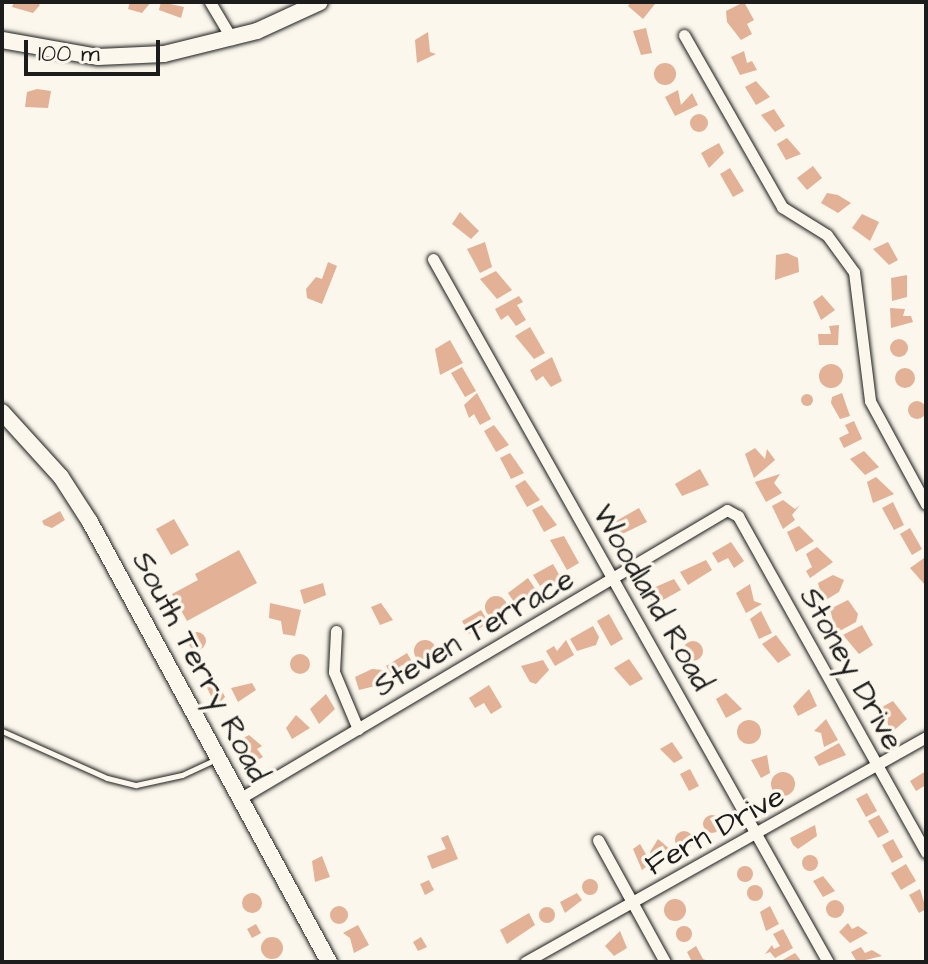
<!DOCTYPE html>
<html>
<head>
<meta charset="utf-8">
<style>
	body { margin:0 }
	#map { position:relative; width:928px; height:964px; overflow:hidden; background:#fbf7ec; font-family:"Architects Daughter",sans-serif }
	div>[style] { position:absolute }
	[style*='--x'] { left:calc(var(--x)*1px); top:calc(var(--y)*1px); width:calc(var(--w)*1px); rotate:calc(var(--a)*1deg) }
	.building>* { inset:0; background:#e3b195 }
	.round { border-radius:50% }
	.roads { filter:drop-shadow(0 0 2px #1c1c1c) drop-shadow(0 0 2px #1c1c1c) }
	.lane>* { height:5px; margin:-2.5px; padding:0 2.5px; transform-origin:2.5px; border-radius:2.5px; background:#fbf7ec }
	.street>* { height:11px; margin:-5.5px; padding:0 5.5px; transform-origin:5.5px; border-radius:5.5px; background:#fbf7ec }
	.secondary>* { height:16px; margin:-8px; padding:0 8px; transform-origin:8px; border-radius:8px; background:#fbf7ec }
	span { translate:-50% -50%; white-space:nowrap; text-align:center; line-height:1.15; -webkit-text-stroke:7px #fbf7ec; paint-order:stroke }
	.street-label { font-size:30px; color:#1c1c1c }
	.frame { position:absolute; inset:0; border:4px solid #1c1c1c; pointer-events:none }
	.scale { position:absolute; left:24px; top:40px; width:136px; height:36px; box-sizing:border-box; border:4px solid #1c1c1c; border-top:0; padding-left:10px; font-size:24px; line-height:28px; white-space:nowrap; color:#1c1c1c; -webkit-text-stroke:6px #fbf7ec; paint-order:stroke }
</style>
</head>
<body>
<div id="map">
	<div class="building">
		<i style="clip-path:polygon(14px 2px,36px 2px,40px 5px,33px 13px,12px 7px)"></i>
		<i style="clip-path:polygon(130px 2px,151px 2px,142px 13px,128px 9px)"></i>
		<i style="clip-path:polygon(161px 2px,184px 7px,181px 18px,159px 10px)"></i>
		<i style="clip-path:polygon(631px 2px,652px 2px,655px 4px,643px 19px,628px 6px)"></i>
		<i style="clip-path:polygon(744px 2px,754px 20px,747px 24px,752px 34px,741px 40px,727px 22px,726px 11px)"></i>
		<i style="clip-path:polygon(646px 28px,652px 53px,641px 55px,633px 31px)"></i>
		<i style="clip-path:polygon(428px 32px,430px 52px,436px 54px,417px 63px,415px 40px)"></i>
		<i style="clip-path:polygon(744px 51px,747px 63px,752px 61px,757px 70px,740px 75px,731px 57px)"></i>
		<i class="round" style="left:654px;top:63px;width:22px;height:22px"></i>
		<i style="clip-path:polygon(756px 81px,770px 97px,756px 105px,745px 87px)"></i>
		<i style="clip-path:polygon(37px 89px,51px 91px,48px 108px,25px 107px,27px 92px)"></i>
		<i style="clip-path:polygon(678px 90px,681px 105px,692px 93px,698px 105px,675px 116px,665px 97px)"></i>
		<i style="clip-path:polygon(774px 109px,785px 126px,775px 132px,761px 115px)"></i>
		<i class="round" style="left:690px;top:114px;width:18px;height:18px"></i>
		<i style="clip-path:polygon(787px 138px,801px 154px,786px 160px,777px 144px)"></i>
		<i style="clip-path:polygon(719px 143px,724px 153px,709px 168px,701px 153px)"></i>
		<i style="clip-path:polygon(813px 166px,822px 178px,807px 190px,797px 178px)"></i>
		<i style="clip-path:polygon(730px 168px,744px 191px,733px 197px,720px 174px)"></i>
		<i style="clip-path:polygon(827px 193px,838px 195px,851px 203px,838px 213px,821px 203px)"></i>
		<i style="clip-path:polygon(460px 212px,479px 231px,471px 239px,452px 224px)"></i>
		<i style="clip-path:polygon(862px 214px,879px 222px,870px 241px,852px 228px)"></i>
		<i style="clip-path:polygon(485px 242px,492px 267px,480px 273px,467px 249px)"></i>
		<i style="clip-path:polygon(888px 242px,898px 260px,889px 265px,873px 249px)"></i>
		<i style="clip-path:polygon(787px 253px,798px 258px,799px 272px,775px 280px,776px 255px)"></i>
		<i style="clip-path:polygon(328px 262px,337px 266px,322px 304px,307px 298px,306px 289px,316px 277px,322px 279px)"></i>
		<i style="clip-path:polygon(496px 271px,512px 290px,497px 299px,480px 279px)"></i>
		<i style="clip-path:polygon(907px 275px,907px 297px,892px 301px,891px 278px)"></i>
		<i style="clip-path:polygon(822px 295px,835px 310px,821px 320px,813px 302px)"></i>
		<i style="clip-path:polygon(519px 296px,523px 302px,517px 305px,526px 320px,516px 326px,508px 315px,501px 320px,495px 309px)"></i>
		<i style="clip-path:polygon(890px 308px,905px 309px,903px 316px,911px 316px,913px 322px,891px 328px)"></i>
		<i style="clip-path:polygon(839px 325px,838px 345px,819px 345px,818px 334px,831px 334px,829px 326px)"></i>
		<i style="clip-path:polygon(530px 327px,545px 353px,534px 359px,515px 336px)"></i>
		<i class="round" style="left:890px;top:339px;width:18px;height:18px"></i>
		<i style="clip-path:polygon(450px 340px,463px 363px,440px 375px,435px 349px)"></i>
		<i style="clip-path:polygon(552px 357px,562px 381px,551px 387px,543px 376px,536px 381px,530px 370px)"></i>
		<i class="round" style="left:819px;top:364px;width:24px;height:24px"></i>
		<i style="clip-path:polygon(462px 367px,476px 391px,465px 397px,451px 373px)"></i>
		<i class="round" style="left:895px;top:368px;width:20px;height:20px"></i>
		<i style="clip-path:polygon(477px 393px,491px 419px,480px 425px,474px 414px,469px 418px,464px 405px)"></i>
		<i style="clip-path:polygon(842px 393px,850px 416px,840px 419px,831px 403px,832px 397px)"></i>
		<i class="round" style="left:801px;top:394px;width:12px;height:12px"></i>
		<i class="round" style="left:908px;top:401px;width:18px;height:18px"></i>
		<i style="clip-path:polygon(854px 421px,862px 439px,844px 448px,839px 438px,849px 433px,845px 425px)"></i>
		<i style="clip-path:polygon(494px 425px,509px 445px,496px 452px,484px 431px)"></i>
		<i style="clip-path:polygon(755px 448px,765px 459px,767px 449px,775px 460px,754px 478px,745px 454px)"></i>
		<i style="clip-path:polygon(864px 451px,879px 467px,865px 475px,850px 459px)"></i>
		<i style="clip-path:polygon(510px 453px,524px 473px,511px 479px,500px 458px)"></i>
		<i style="clip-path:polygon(700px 469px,709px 485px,682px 496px,675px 484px)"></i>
		<i style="clip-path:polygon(780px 474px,774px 483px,782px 493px,766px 502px,755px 482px)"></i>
		<i style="clip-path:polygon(876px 477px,894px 494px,873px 503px,867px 482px)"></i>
		<i style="clip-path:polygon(525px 480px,540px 500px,527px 507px,515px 486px)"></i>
		<i style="clip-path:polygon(783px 500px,795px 509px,800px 505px,792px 515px,795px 520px,783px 529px,772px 506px)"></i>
		<i style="clip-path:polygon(893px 502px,904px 525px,894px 530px,882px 508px)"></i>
		<i style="clip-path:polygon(542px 505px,557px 525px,544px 532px,532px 510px)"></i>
		<i style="clip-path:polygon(639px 508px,647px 522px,616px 537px,609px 525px)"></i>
		<i style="clip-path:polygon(60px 511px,65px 520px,52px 528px,44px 525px,42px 521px)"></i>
		<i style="clip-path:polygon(174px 519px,189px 545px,171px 555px,156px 529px)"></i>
		<i style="clip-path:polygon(799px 526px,814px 541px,796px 552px,787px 532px)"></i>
		<i style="clip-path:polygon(910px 528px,922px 549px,912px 555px,900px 534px)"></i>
		<i style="clip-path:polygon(564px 536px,579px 563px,567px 570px,550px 540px)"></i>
		<i style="clip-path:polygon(731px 542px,744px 561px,734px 568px,728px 558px,718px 563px,712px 553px)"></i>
		<i style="clip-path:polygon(817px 547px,833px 562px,810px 578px,806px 571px,812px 567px,806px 554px)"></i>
		<i style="clip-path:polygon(239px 550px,257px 583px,187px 621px,172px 594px,198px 580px,195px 574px)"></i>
		<i style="clip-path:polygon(924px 558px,926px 562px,926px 586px,910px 568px)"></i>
		<i style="clip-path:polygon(706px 560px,712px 570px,688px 585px,680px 572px)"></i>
		<i style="clip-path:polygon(553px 564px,561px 578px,553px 586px,549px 580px,540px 586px,533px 575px)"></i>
		<i style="clip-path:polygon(833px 575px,844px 580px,839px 592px,819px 604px,814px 594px,820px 591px,818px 583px)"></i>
		<i style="clip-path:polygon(528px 578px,536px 590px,516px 605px,508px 593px)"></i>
		<i style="clip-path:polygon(674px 579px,681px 590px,654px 605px,646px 591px)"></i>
		<i style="clip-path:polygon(323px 583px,326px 595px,304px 604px,300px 590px)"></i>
		<i style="clip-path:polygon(750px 584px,754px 601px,762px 604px,746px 613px,736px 593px)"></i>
		<i class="round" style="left:485px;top:596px;width:22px;height:22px"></i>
		<i style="clip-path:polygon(848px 600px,858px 614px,856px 622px,836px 633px,830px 609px)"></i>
		<i style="clip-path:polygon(270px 603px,301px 610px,295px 636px,283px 634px,281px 621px,269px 618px)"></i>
		<i style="clip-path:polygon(381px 603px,393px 620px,380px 625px,371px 607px)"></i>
		<i style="clip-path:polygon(481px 610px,489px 623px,469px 634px,462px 621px)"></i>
		<i style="clip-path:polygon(761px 611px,772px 633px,759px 639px,750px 619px)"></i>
		<i style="clip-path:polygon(609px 614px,623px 639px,611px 646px,597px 621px)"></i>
		<i style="clip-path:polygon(862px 625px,873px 645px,859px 654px,843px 635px)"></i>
		<i style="clip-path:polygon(593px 626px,599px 637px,596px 645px,577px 651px,570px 639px)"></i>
		<i class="round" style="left:188px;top:632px;width:18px;height:18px"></i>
		<i style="clip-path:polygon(776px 635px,791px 655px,778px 663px,762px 644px)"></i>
		<i class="round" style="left:414px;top:640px;width:22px;height:22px"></i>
		<i style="clip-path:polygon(566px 640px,574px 655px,555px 666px,546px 651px,554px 646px,557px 651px)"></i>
		<i class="round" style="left:683px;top:641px;width:20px;height:20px"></i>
		<i style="clip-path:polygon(407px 653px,414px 665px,393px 677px,386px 666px)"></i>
		<i class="round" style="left:290px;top:654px;width:20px;height:20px"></i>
		<i style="clip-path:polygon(629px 659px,643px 679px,630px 686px,614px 668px)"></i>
		<i style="clip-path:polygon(543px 660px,549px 670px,536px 684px,530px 682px,521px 666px)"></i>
		<i style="clip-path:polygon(372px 669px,383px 670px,387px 683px,359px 690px,355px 677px)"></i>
		<i style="clip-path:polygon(214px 676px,225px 697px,216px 707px,204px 681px)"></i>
		<i style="clip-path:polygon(252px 683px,256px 690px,238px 702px,231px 688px)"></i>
		<i style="clip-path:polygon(489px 685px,502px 707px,491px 714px,484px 703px,475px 708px,469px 698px)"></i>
		<i style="clip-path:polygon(809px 689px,817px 706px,798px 716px,793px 706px)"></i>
		<i style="clip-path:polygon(726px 693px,742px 709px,726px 718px,716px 699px)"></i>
		<i style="clip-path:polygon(326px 694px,335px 709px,319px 724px,310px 709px)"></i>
		<i style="clip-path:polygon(893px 701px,907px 719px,891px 733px,882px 707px)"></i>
		<i style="clip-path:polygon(296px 715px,310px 728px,292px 739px,286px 728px)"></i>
		<i style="clip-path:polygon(826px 719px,838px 740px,824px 747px,821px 733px,814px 731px)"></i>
		<i class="round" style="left:737px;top:720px;width:24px;height:24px"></i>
		<i style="clip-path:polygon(249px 735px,262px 746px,257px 749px,263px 757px,252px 763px,238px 741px)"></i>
		<i style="clip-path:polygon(672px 742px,683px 758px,674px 763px,660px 749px)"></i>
		<i style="clip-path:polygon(839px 743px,846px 755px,819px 766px,814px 757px)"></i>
		<i style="clip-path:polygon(767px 755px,770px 773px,761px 778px,751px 760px)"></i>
		<i style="clip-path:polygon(690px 769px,699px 786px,689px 791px,680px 774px)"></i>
		<i style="clip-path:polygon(926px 771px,926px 785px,916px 791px,910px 781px)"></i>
		<i class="round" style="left:771px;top:772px;width:24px;height:24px"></i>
		<i style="clip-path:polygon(867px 793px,877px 811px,866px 817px,856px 799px)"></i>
		<i style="clip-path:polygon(879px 815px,889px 832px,878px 838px,868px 821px)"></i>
		<i class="round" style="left:703px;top:815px;width:18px;height:18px"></i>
		<i style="clip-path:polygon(815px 825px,817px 836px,798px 849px,793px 845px,790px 838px)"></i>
		<i class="round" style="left:675px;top:831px;width:18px;height:18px"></i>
		<i style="clip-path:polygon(448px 835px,458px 859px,432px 869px,427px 856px,446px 849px,441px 838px)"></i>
		<i style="clip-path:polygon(658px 839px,672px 851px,656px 863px,650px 852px)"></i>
		<i style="clip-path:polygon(893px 839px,903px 857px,892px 863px,882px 845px)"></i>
		<i style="clip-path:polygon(640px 844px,651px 863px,642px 870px,633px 849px)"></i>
		<i class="round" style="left:802px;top:855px;width:16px;height:16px"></i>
		<i style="clip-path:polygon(322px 856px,330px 877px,315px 882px,312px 861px)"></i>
		<i style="clip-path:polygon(906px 864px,916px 881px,901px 890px,891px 873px)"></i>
		<i class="round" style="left:737px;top:866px;width:16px;height:16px"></i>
		<i style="clip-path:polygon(823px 876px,835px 891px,823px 897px,813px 881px)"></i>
		<i class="round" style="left:582px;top:879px;width:16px;height:16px"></i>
		<i style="clip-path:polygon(429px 880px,434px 890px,425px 895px,420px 884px)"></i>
		<i class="round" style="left:747px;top:885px;width:16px;height:16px"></i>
		<i style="clip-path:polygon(920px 889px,926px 909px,919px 913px,909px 895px)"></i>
		<i style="clip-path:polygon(577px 893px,582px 900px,565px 913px,560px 902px)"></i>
		<i class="round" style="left:242px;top:893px;width:20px;height:20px"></i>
		<i class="round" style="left:664px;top:899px;width:22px;height:22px"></i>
		<i class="round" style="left:826px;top:900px;width:18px;height:18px"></i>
		<i style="clip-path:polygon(770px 906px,779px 924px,766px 931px,760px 912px)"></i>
		<i class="round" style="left:330px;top:906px;width:18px;height:18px"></i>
		<i class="round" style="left:539px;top:907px;width:16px;height:16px"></i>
		<i style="clip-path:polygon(529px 913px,535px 925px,507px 944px,500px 930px)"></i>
		<i style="clip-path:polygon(848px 923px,852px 929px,858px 926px,868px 933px,850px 943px,839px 932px)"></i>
		<i style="clip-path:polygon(256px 924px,261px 933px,252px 938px,247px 929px)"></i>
		<i style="clip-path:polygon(358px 925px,369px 945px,354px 953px,350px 938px,343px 933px)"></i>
		<i class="round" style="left:676px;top:926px;width:16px;height:16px"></i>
		<i style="clip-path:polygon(783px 929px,793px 948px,775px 958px,770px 952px,765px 954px,772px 945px,774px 949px,780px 946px,773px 934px)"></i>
		<i style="clip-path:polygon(620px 931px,627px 948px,614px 956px,605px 946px)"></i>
		<i style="clip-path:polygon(421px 937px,427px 947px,418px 951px,413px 942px)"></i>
		<i class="round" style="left:261px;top:937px;width:22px;height:22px"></i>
		<i style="clip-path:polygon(696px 946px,703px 959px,711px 962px,692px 962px,687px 952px)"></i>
		<i style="clip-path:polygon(861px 947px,865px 953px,872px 950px,882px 956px,857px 962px,851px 952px)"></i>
		<i style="clip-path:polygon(795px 953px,802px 962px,779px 962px)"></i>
	</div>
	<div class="roads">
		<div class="lane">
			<i style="--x:2;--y:731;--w:115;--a:24.1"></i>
			<i style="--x:107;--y:778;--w:30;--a:14"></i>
			<i style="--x:136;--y:785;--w:47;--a:-12.3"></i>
			<i style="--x:182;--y:775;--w:38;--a:-25"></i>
		</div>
		<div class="street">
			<i style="--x:210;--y:2;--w:43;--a:59.3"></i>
			<i style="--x:684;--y:35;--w:198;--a:60.3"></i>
			<i style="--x:782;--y:207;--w:53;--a:31.9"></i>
			<i style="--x:827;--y:235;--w:46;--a:53.9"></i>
			<i style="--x:854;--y:272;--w:130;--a:82.9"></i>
			<i style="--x:870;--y:401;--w:117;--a:61.5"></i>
			<i style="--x:433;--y:259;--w:806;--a:60.67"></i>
			<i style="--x:336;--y:631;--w:41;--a:92.8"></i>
			<i style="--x:334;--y:672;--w:62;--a:67.2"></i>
			<i style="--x:239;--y:799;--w:567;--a:-30.63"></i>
			<i style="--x:727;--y:510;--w:13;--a:29"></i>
			<i style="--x:738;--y:516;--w:385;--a:60.8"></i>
			<i style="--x:598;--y:840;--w:139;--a:61.2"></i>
			<i style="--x:525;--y:962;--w:460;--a:-29.3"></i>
		</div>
		<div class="secondary">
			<i style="--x:2;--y:40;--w:97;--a:10"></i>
			<i style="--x:98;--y:57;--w:66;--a:-2.6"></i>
			<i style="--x:164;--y:54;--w:96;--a:-13.9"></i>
			<i style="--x:257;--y:31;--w:69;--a:-24.7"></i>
			<i style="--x:2;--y:412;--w:88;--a:47.8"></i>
			<i style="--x:61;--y:477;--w:54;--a:57.2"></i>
			<i style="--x:90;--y:522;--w:501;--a:61.49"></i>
		</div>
	</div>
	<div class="street-label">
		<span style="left:652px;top:598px;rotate:60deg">Woodland Road</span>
		<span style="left:474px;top:633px;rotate:-30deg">Steven Terrace</span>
		<span style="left:200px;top:667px;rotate:62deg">South Terry Road</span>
		<span style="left:851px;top:669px;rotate:61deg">Stoney Drive</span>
		<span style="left:715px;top:831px;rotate:-29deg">Fern Drive</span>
	</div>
	<div class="frame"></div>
	<div class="scale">100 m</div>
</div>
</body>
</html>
